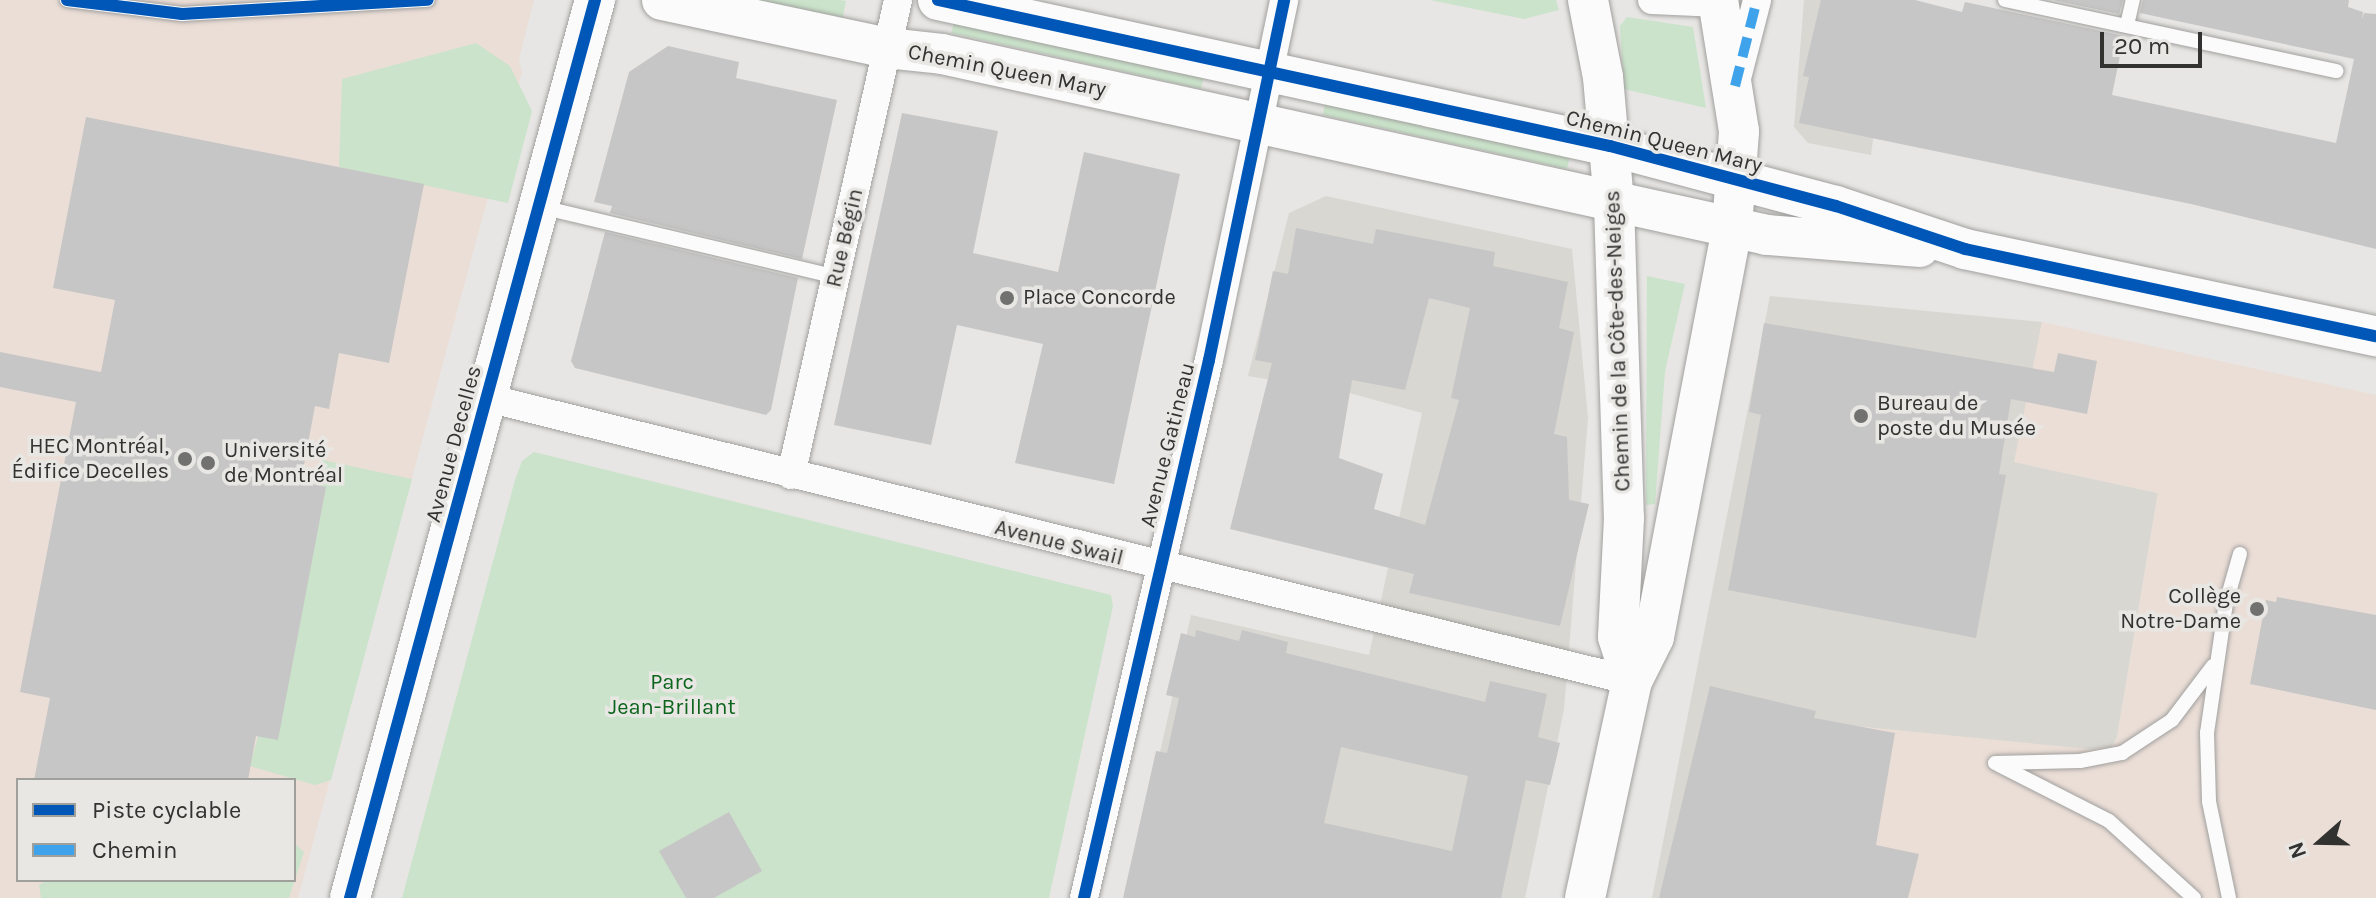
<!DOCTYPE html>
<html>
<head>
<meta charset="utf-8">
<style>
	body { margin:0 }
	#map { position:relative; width:2376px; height:898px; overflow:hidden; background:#e7e6e4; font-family:Karla,sans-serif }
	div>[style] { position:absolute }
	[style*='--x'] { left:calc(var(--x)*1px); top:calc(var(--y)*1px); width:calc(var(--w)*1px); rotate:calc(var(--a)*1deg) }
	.built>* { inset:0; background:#d8d7d1 }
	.education>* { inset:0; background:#ebded7 }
	.green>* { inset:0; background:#cae3ca }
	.building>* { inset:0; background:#c7c6c6 }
	.roads { filter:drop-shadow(0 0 2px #a1a09e) drop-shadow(0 0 2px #a1a09e) }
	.lane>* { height:14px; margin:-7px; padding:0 7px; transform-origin:7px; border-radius:7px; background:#fbfbfb }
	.street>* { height:28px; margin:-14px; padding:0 14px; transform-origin:14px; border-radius:14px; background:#fbfbfb }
	.secondary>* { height:40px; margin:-20px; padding:0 20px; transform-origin:20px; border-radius:20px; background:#fbfbfb }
	.quiet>* { height:10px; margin-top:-5px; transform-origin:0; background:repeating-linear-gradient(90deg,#3ea3eb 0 20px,transparent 0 30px) }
	.cycleway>* { height:12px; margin:-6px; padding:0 6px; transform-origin:6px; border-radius:6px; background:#0057b8 }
	.dots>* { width:22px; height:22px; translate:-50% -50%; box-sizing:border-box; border:4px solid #e8e7e3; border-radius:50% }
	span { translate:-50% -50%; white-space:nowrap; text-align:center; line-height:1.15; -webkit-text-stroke:7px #e8e7e3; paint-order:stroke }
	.street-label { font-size:22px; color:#323230 }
	.poi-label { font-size:22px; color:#323230 }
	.left { translate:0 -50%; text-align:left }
	.right { translate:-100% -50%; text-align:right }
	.park-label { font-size:22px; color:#0c651d }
	.legend { position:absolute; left:16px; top:778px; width:280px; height:104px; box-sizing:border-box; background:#e8e7e3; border:2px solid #9f9f9b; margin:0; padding:10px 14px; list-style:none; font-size:24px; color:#323230 }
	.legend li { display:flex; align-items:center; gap:16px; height:40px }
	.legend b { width:40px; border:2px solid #9f9f9b }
	.north { position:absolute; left:2280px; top:802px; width:80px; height:80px; -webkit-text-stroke:6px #e8e7e3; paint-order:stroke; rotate:250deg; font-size:22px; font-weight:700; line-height:32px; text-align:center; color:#323230 }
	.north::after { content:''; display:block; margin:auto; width:28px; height:36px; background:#323230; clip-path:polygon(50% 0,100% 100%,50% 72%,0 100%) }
	.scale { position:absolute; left:2100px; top:32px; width:102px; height:36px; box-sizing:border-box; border:4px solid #323230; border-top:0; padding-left:10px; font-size:24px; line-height:28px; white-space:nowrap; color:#323230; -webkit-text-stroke:6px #e8e7e3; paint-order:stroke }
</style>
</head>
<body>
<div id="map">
	<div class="built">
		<i style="clip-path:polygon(1804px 0,1891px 0,1871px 155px,1808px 143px,1794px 127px)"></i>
		<i style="clip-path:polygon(1326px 196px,1572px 249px,1588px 418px,1564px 709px,1525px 898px,1127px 898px,1191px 615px,1369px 655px,1422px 413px,1346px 392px,1248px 376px,1289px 213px)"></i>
		<i style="clip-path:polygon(1770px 296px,2042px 322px,2015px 462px,2158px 493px,2117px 737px,2112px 747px,2089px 750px,1844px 725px,1825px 898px,1652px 898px)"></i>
	</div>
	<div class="education">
		<i style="clip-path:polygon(evenodd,0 0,534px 0,519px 59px,522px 72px,298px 898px,0 898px,0 0,18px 780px,294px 780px,294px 880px,18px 880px,18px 780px)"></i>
		<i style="clip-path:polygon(2042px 322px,2376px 395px,2376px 898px,1825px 898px,1844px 725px,2089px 749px,2112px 747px,2117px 737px,2158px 493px,2014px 462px)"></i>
	</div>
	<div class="green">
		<i style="clip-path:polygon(722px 0,839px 0,846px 1px,841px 26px)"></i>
		<i style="clip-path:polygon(1430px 0,1556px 0,1559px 10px,1524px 19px)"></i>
		<i style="clip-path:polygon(1627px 17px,1693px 27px,1706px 108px,1624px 89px,1620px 26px)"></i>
		<i style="clip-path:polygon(955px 21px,1204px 76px,1201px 89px,951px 33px)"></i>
		<i style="clip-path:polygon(476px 43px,510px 66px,532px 111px,508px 203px,339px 167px,342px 79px)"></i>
		<i style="clip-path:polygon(1325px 103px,1570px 156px,1567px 169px,1323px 115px)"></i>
		<i style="clip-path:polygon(1647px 276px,1685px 284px,1665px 371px,1655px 504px,1646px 505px)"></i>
		<i style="clip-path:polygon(534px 452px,1111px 595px,1113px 606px,1049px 898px,402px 898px,515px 480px,522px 461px)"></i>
		<i style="clip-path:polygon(322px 460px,412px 479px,331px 780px,315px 785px,250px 766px,326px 487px,317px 485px)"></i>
		<i style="clip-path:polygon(294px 843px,304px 852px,289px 898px,41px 898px,39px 885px,48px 880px,294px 880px)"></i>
	</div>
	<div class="building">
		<i style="clip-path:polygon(1821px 0,1915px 0,1962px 12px,1965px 2px,2124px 36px,2112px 95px,2336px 143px,2354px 59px,2140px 13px,2143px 0,2349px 0,2348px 7px,2363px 12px,2362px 19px,2364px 13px,2376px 14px,2376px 249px,2191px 204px,1799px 123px,1809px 77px,1803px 76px)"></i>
		<i style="clip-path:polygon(2053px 0,2123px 0,2119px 14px)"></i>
		<i style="clip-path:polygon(668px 46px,739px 62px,736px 78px,837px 100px,802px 259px,610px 213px,612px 206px,594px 202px,629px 72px)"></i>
		<i style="clip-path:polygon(902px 113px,998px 131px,973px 253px,1058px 272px,1084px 152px,1180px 174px,1114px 484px,1015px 463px,1043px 344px,957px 325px,931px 445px,834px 425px)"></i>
		<i style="clip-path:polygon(86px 117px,424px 184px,389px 363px,339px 353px,329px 409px,315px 406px,301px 481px,326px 487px,278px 740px,256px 736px,248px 780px,34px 780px,50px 698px,20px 692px,76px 402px,0 387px,0 352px,101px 372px,115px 300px,53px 288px)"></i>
		<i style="clip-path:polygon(evenodd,1296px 228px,1373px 244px,1376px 229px,1495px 252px,1493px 266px,1568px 282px,1559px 328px,1574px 332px,1554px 434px,1567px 437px,1569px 500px,1589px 504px,1560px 626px,1409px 593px,1414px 574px,1230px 529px,1272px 363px,1255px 360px,1273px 271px,1288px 274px,1296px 228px,1429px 298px,1470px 308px,1451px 398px,1459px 400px,1425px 525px,1374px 509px,1383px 474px,1339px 458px,1352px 380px,1405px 390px,1429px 298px)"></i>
		<i style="clip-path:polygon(605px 232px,798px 278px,771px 410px,766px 415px,575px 368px,571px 361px)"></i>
		<i style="clip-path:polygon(1764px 323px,2054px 372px,2058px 353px,2097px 361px,2087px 414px,2011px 399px,1999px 474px,2006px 475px,1976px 638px,1728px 590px,1761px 415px,1749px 412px)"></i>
		<i style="clip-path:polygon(2277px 597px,2376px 615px,2376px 710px,2250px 684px,2266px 600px,2276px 602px)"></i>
		<i style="clip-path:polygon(evenodd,1196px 630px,1239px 641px,1242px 630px,1288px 642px,1286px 653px,1485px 702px,1490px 681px,1547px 694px,1538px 737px,1560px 743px,1550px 785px,1526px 780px,1501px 898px,1123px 898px,1156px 751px,1167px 753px,1179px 698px,1166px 695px,1181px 633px,1195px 637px,1196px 630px,1341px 747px,1468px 776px,1452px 851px,1324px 823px,1341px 747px)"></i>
		<i style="clip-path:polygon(1710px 686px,1816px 711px,1814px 718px,1895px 733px,1876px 845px,1919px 854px,1908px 898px,1659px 898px)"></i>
		<i style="clip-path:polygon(729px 812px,762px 871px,714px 898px,686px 898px,659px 851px)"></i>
	</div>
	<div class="roads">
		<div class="lane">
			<i style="--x:67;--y:0;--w:116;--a:6.9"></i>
			<i style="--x:182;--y:14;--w:246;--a:-3.3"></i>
			<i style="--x:2005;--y:0;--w:339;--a:12.1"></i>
			<i style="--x:2127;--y:25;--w:26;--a:-77"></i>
			<i style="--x:541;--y:207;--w:303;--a:13.3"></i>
			<i style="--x:1995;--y:763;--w:85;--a:-1.3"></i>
			<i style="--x:2080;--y:761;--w:43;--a:-10.8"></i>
			<i style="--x:2122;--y:753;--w:60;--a:-33.4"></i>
			<i style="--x:2172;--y:720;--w:68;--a:-52.8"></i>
			<i style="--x:1999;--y:765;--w:123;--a:27"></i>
			<i style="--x:2109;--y:821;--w:115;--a:42.2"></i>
			<i style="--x:2229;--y:898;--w:99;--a:-101.7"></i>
			<i style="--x:2209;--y:801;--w:68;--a:-91.7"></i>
			<i style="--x:2207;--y:733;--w:131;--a:-81.7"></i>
			<i style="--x:2226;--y:603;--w:51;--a:-74.1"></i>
		</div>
		<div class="street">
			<i style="--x:1652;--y:0;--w:67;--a:2.6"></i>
			<i style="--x:1736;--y:82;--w:85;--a:-75.6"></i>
			<i style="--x:487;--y:398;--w:1179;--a:13.88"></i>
			<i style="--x:791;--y:475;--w:487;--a:-77.3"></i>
			<i style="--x:1084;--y:898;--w:552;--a:-76.92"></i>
			<i style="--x:1209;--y:360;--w:368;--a:-78.2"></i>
		</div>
		<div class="secondary">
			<i style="--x:662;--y:0;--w:230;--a:12"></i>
			<i style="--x:887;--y:48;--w:55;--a:6.2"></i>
			<i style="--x:942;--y:54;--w:845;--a:12.37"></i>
			<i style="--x:1767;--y:235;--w:153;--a:4.5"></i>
			<i style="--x:938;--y:0;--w:688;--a:12.26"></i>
			<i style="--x:1610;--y:146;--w:234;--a:14.9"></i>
			<i style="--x:1836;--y:206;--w:136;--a:18.4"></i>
			<i style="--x:1965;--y:249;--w:420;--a:12"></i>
			<i style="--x:1588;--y:0;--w:78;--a:79"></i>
			<i style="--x:1603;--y:77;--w:126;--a:85"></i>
			<i style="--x:1614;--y:203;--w:315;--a:88.2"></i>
			<i style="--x:1624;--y:518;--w:119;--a:92.9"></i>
			<i style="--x:1618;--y:637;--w:46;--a:72.3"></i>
			<i style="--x:350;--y:898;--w:931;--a:-74.74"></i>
			<i style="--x:1585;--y:898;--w:222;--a:-77.8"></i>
			<i style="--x:1632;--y:681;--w:49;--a:-63.4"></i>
			<i style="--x:1654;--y:637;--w:417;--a:-79.2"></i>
			<i style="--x:1732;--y:227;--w:96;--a:-85.8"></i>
			<i style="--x:1739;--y:131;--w:133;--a:-99.1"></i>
		</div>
	</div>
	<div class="quiet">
		<i style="--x:1735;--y:86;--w:89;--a:-75.7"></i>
	</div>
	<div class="cycleway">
		<i style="--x:67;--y:0;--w:116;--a:6.9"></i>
		<i style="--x:182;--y:14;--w:246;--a:-3.3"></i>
		<i style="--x:938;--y:0;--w:688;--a:12.26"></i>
		<i style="--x:1610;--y:146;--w:234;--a:14.9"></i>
		<i style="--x:1836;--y:206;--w:136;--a:18.4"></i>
		<i style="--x:1965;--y:249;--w:420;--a:12"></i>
		<i style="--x:350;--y:898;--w:931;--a:-74.74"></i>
		<i style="--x:1084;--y:898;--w:552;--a:-76.92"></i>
		<i style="--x:1209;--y:360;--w:368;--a:-78.2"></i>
	</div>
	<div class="dots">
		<i style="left:1007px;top:298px;background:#71716f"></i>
		<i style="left:1861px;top:416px;background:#71716f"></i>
		<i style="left:185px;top:459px;background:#71716f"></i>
		<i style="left:208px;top:463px;background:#71716f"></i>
		<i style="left:2257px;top:609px;background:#71716f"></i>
	</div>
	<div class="street-label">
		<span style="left:1007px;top:71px;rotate:11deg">Chemin Queen Mary</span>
		<span style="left:1664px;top:142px;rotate:14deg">Chemin Queen Mary</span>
		<span style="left:845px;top:238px;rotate:-77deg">Rue Bégin</span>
		<span style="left:1618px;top:341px;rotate:-92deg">Chemin de la Côte-des-Neiges</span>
		<span style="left:454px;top:444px;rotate:-75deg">Avenue Decelles</span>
		<span style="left:1168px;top:445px;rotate:-76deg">Avenue Gatineau</span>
		<span style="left:1059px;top:543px;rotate:14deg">Avenue Swail</span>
	</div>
	<div class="poi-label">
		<span class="left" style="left:1023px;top:298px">Place Concorde</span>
		<span class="left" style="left:1877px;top:416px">Bureau de<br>poste du Musée</span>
		<span class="right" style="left:169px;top:459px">HEC Montréal,<br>Édifice Decelles</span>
		<span class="left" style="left:224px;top:463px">Université<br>de Montréal</span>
		<span class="right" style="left:2241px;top:609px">Collège<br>Notre-Dame</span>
	</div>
	<div class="park-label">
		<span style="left:672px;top:695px">Parc<br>Jean-Brillant</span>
	</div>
	<ul class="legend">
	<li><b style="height:10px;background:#0057b8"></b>Piste cyclable</li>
	<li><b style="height:10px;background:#3ea3eb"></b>Chemin</li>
	</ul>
	<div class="north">N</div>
	<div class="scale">20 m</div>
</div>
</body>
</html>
